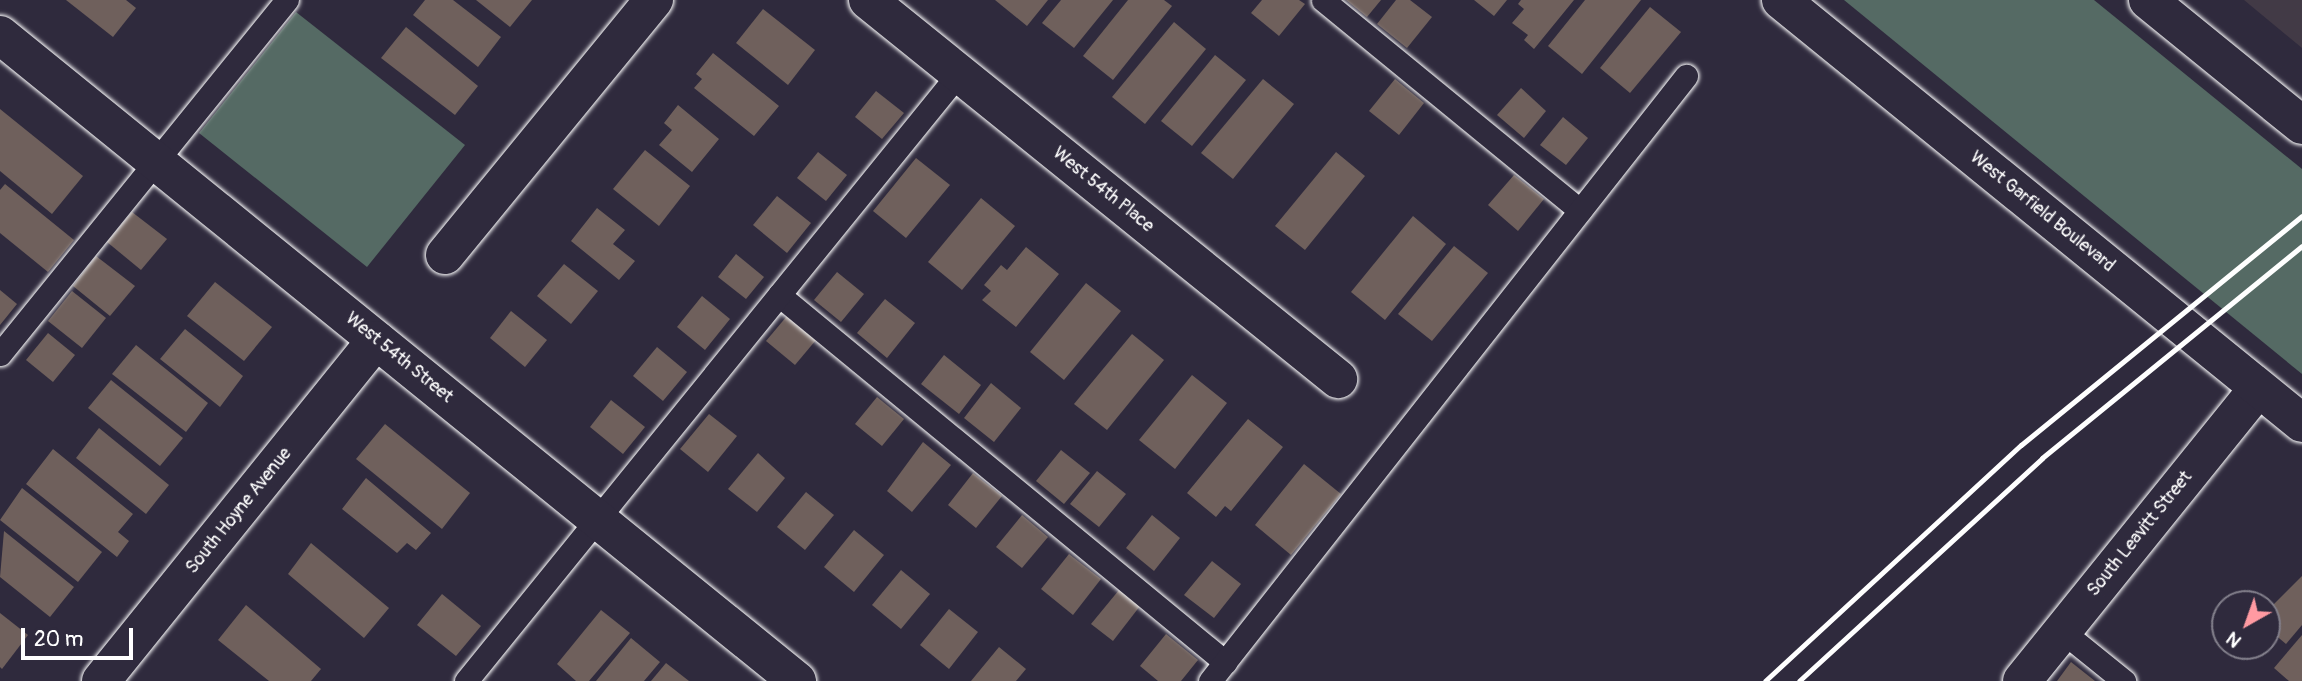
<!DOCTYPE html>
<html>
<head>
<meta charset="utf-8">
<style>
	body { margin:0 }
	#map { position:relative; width:2302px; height:681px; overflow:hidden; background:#2f2a3d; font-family:Pangolin,sans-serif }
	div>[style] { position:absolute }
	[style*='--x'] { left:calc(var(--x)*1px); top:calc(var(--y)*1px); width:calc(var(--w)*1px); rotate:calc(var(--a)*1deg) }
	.built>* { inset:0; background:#423a46 }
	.green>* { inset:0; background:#556a64 }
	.building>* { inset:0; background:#6f605c }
	.roads { filter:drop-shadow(0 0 2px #fff) drop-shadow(0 0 2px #fff) }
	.lane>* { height:23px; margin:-11.5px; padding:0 11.5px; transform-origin:11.5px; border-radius:11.5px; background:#2f2a3d }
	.street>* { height:38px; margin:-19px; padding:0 19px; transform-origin:19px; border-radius:19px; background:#2f2a3d }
	.secondary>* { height:38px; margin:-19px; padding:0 19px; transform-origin:19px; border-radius:19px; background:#2f2a3d }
	.rail>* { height:5px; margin:-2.5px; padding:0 2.5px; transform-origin:2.5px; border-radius:2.5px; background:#fff }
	span { translate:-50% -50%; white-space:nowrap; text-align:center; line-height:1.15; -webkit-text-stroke:6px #2f2a3d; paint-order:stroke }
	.street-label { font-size:18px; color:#fff }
	.north { position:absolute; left:2211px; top:590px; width:70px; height:70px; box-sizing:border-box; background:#2f2a3d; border:2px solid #827f8b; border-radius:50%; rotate:220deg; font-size:19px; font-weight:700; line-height:28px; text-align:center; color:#fff }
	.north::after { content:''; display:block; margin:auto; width:24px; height:32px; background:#ff9aa2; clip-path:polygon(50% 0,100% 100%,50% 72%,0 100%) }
	.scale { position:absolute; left:21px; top:628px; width:112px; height:32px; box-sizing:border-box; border:4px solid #fff; border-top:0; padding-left:9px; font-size:21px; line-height:24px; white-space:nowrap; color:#fff; -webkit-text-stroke:5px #2f2a3d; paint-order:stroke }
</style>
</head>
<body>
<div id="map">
	<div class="built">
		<i style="clip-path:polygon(2244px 0,2302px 0,2302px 48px)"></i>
	</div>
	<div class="green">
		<i style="clip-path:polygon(1844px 0,2094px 0,2302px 169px,2302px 374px)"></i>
		<i style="clip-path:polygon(296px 12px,465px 145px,367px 267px,199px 133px)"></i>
	</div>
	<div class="building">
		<i style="clip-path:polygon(66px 0,126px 0,136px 8px,113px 37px)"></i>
		<i style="clip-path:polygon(425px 0,453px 0,501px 37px,478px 67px,413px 15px)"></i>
		<i style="clip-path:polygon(476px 0,532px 0,510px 27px)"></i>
		<i style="clip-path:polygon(995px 0,1048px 0,1027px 26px)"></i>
		<i style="clip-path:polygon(1061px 0,1113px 0,1074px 48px,1042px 23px)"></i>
		<i style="clip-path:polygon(1128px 0,1164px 0,1172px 6px,1113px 80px,1083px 56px)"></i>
		<i style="clip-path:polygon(1262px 0,1299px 0,1305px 4px,1279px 36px,1251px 13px)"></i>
		<i style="clip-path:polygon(1346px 0,1381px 0,1367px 17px)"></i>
		<i style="clip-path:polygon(1396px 0,1410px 0,1432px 17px,1407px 48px,1377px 24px)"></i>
		<i style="clip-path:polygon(1474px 0,1507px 0,1494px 16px)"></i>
		<i style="clip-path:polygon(1521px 0,1574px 0,1534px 49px,1524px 40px,1528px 35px,1512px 23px,1524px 9px,1518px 4px)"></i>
		<i style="clip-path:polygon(1585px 0,1641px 0,1582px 74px,1548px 46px)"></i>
		<i style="clip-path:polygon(1650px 7px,1681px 32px,1630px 93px,1600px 68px)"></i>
		<i style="clip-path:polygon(763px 9px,815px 50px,788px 85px,736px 43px)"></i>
		<i style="clip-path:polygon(1174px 22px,1206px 49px,1145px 124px,1112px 97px)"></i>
		<i style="clip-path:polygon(406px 27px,478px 86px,455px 115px,381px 58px)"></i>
		<i style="clip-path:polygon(713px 53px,779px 106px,754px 136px,694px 88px,702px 79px,696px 74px)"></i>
		<i style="clip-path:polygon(1215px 55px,1246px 80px,1192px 146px,1161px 121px)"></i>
		<i style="clip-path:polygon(1263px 79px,1294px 104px,1233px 179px,1201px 153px)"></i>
		<i style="clip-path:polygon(1395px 79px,1424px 103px,1399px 135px,1369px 111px)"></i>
		<i style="clip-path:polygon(1521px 88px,1546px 111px,1524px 138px,1497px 115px)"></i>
		<i style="clip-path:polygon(876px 91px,904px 113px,882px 139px,855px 117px)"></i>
		<i style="clip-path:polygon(678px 105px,719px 139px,692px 172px,659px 145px,672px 130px,664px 123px)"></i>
		<i style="clip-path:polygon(0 109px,83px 176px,52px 214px,0 171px)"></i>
		<i style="clip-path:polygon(1563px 117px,1588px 138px,1566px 165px,1540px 145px)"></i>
		<i style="clip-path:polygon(645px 150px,690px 186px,659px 226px,613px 189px)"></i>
		<i style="clip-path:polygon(818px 152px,847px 175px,826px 201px,797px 178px)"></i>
		<i style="clip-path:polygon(1336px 152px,1365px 176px,1305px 250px,1275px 226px)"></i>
		<i style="clip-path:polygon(916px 158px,950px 185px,906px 238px,873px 211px)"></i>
		<i style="clip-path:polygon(1514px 175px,1544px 199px,1518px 231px,1488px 205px)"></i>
		<i style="clip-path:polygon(5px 184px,74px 240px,48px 272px,0 233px,0 190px)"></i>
		<i style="clip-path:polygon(777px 196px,811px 223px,787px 253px,753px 225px)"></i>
		<i style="clip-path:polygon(981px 198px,1015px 226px,962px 290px,928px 262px)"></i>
		<i style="clip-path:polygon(597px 208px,625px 230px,613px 244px,635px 261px,619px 280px,571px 241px)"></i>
		<i style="clip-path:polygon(132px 212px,167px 239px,141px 270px,107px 242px)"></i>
		<i style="clip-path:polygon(1413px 216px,1446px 244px,1385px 320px,1351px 292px)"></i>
		<i style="clip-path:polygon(1454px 246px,1488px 273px,1432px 341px,1398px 314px)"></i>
		<i style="clip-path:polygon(1026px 247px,1059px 274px,1016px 327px,982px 300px,991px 291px,984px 285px,1001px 265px,1007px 270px)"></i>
		<i style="clip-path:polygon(736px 254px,764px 277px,746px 299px,718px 277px)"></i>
		<i style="clip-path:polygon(96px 256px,135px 286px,110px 316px,73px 286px)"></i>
		<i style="clip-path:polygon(564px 264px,598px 291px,571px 324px,537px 296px)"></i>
		<i style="clip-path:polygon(837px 272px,864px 294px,841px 322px,814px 300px)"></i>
		<i style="clip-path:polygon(215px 282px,272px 327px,244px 361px,187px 316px)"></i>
		<i style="clip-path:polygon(1086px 283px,1121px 311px,1064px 380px,1030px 352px)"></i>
		<i style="clip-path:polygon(0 290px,17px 304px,0 325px)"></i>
		<i style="clip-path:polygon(72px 291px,106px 318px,82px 348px,48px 321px)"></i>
		<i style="clip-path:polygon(702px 296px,730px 319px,705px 350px,677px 327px)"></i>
		<i style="clip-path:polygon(885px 299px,915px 323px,887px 358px,857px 333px)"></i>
		<i style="clip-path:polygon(511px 311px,547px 340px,525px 367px,490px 338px)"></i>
		<i style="clip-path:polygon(787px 316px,816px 340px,795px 365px,766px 341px)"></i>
		<i style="clip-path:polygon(185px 329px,243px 376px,220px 407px,160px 359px)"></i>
		<i style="clip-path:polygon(48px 333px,75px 355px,53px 382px,26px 360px)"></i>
		<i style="clip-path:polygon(1132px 334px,1164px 360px,1107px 430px,1074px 404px)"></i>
		<i style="clip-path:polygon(136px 345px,208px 403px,186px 432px,112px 374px)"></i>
		<i style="clip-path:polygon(657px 347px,687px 372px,663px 401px,633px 376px)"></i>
		<i style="clip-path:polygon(944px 355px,981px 385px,959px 414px,921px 384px)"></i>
		<i style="clip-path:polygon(1192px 375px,1227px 403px,1175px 469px,1139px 440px)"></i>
		<i style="clip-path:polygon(111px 380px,183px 438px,160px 466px,88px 408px)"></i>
		<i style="clip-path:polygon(991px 383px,1021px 408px,994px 442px,964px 418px)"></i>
		<i style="clip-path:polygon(877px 397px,904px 419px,882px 446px,855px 424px)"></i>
		<i style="clip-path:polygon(611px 400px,645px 427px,623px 454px,590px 427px)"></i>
		<i style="clip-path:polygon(709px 414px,737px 436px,708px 472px,680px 449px)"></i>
		<i style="clip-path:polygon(1248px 419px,1283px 447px,1231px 511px,1225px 506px,1216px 517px,1187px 493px)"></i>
		<i style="clip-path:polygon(385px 424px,470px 493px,442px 529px,356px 459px)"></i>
		<i style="clip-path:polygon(99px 428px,169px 485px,146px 514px,76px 458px)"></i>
		<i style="clip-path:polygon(923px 442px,951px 465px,912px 512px,887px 491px)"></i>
		<i style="clip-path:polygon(53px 449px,133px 514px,118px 532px,129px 541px,117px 557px,26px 484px)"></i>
		<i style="clip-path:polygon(1061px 450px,1090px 473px,1064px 504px,1036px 481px)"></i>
		<i style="clip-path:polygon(758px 453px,785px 478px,757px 512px,728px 489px)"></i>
		<i style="clip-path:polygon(1304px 464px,1341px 494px,1291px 555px,1255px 525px)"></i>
		<i style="clip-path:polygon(1097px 471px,1126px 494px,1099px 527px,1070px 504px)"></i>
		<i style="clip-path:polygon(973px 473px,1002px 496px,976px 528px,948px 505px)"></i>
		<i style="clip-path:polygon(366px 478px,431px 533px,416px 550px,407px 543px,397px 553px,342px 509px)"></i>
		<i style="clip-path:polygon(22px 488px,102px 552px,78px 582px,0 520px)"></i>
		<i style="clip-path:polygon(806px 492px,834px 515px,805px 550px,777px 527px)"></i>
		<i style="clip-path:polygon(1022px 515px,1048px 537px,1022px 568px,996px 547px)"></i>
		<i style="clip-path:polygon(1152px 515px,1180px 538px,1154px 571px,1126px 548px)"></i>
		<i style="clip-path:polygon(854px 530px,884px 555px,854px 592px,824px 567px)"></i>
		<i style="clip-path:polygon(4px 531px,74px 587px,50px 617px,0 577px)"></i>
		<i style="clip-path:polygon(311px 543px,389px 608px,364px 638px,288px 574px)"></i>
		<i style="clip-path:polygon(1069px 554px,1101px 579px,1073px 615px,1041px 589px)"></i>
		<i style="clip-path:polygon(1212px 561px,1241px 584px,1214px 618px,1184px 595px)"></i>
		<i style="clip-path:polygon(901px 570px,930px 594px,901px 629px,872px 605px)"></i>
		<i style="clip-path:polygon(2302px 576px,2302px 625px,2286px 644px,2267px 628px,2267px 611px)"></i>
		<i style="clip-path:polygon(1119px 590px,1140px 606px,1113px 641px,1091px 624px)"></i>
		<i style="clip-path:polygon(442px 594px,481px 626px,456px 656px,417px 625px)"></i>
		<i style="clip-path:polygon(246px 605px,321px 669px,311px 681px,269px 681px,218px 640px)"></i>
		<i style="clip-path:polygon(949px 609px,978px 632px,949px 669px,920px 645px)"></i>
		<i style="clip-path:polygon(601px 610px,630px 633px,589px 681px,576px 681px,557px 664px)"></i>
		<i style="clip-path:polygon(0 613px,28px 635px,2px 669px,0 667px)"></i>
		<i style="clip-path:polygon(1166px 634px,1198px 660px,1181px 681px,1158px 681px,1140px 666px)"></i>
		<i style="clip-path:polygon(2302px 635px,2302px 681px,2289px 681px,2274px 668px)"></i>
		<i style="clip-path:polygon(631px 638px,660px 662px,644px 681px,596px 681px)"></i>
		<i style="clip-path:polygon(999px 647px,1026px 669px,1016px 681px,971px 681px)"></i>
		<i style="clip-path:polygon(2071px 662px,2095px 681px,2057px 681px)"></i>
		<i style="clip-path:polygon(666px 663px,689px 681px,651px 681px)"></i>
	</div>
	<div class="roads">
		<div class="lane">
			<i style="--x:1323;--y:0;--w:332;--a:39.3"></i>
			<i style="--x:779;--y:295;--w:578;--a:39.45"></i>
			<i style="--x:0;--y:354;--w:456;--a:-51"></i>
			<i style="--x:2062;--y:631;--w:80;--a:38.9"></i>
			<i style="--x:466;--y:681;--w:783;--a:-50.96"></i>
			<i style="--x:1210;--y:681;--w:770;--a:-51.81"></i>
		</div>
		<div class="street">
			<i style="--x:868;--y:0;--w:604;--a:38.88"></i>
			<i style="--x:0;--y:35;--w:1026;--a:39.03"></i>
			<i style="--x:445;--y:255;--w:330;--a:-50.7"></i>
			<i style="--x:101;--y:681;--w:438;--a:-51.1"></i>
			<i style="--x:2022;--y:681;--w:376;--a:-51.1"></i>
		</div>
		<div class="secondary">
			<i style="--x:1781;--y:0;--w:671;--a:39.07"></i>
			<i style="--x:2148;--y:0;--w:198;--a:39.1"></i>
		</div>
	</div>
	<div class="rail">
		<i style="--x:1765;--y:681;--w:348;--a:-42.7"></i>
		<i style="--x:2021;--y:445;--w:362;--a:-39.2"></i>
		<i style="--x:1799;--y:681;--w:330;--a:-42.5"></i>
		<i style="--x:2042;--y:458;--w:335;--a:-39.2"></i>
	</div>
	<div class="street-label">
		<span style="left:1103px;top:190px;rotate:39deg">West 54th Place</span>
		<span style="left:2042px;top:212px;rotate:39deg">West Garfield Boulevard</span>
		<span style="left:399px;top:358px;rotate:39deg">West 54th Street</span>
		<span style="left:239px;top:511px;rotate:-51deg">South Hoyne Avenue</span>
		<span style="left:2140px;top:534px;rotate:-51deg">South Leavitt Street</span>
	</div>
	<div class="north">N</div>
	<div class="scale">20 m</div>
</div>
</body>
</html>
